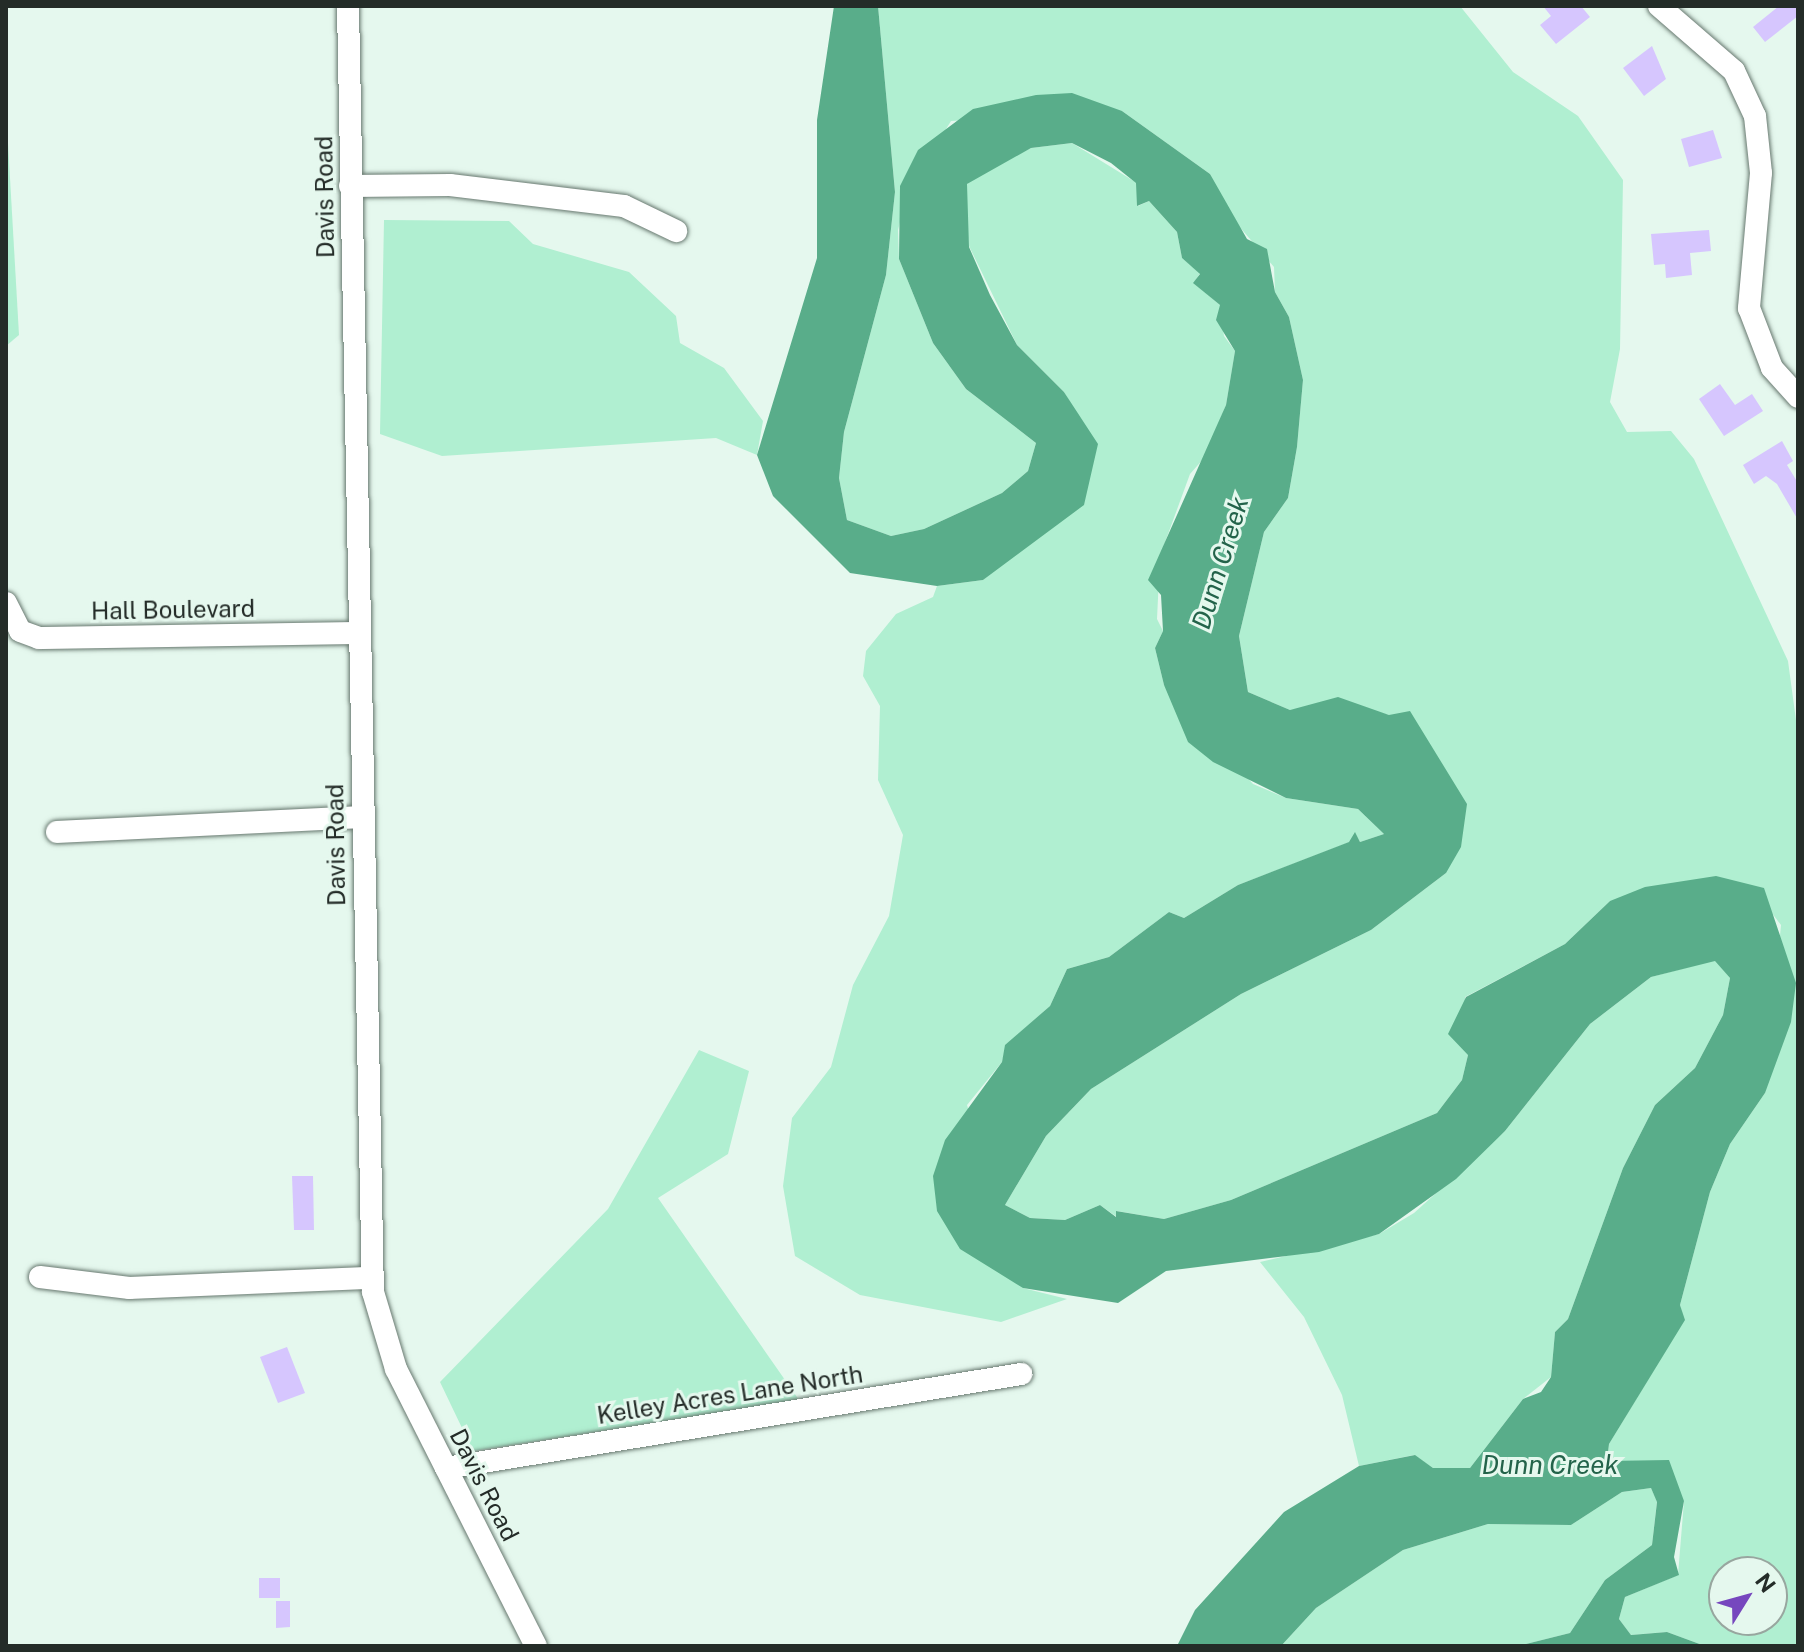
<!DOCTYPE html>
<html>
<head>
<meta charset="utf-8">
<style>
	body { margin:0 }
	#map { position:relative; width:1804px; height:1652px; overflow:hidden; background:#e5f8ee; font-family:"Public Sans",sans-serif }
	div>[style] { position:absolute }
	[style*='--x'] { left:calc(var(--x)*1px); top:calc(var(--y)*1px); width:calc(var(--w)*1px); rotate:calc(var(--a)*1deg) }
	.green>* { inset:0; background:#b0efd1 }
	.water>* { inset:0; background:#59ad8a }
	.building>* { inset:0; background:#d6c6fe }
	.roads { filter:drop-shadow(0 0 2px #67786f) drop-shadow(0 0 2px #67786f) }
	.minor>* { height:22px; margin:-11px; padding:0 11px; transform-origin:11px; border-radius:11px; background:#fff }
	span { translate:-50% -50%; white-space:nowrap; text-align:center; line-height:1.15; -webkit-text-stroke:6px #e5f8ee; paint-order:stroke }
	.street-label { font-size:24px; color:#242c28 }
	.water-label { font-size:26px; color:#23634a; font-style:italic }
	.frame { position:absolute; inset:0; border:8px solid #242c28; pointer-events:none }
	.north { position:absolute; left:1708px; top:1556px; width:80px; height:80px; box-sizing:border-box; background:#e5f8ee; border:2px solid #98a69f; border-radius:50%; rotate:53deg; font-size:22px; font-weight:700; line-height:32px; text-align:center; color:#242c28 }
	.north::after { content:''; display:block; margin:auto; width:28px; height:36px; background:#7647be; clip-path:polygon(50% 0,100% 100%,50% 72%,0 100%) }
</style>
</head>
<body>
<div id="map">
	<div class="green">
		<i style="clip-path:polygon(evenodd,878px 6px,1460px 6px,1513px 72px,1578px 116px,1623px 180px,1620px 349px,1610px 402px,1627px 432px,1671px 431px,1694px 459px,1788px 661px,1798px 735px,1798px 1646px,1705px 1646px,1667px 1632px,1631px 1635px,1619px 1619px,1625px 1597px,1678px 1575px,1684px 1501px,1625px 1462px,1607px 1462px,1609px 1444px,1684px 1320px,1680px 1305px,1710px 1192px,1730px 1144px,1765px 1093px,1781px 925px,1768px 908px,1610px 901px,1565px 944px,1465px 997px,1468px 1055px,1462px 1080px,1437px 1113px,1231px 1200px,1164px 1219px,1117px 1211px,1117px 1217px,1100px 1205px,1065px 1220px,1030px 1218px,1005px 1205px,1046px 1136px,1091px 1089px,1241px 994px,1371px 930px,1446px 873px,1389px 715px,1347px 705px,1290px 710px,1248px 692px,1239px 636px,1264px 532px,1288px 498px,1297px 447px,1303px 380px,1289px 317px,1275px 292px,1274px 267px,1226px 211px,1210px 174px,1122px 111px,951px 121px,940px 139px,918px 151px,898px 230px,899px 259px,933px 343px,966px 389px,1036px 443px,1028px 471px,1002px 493px,924px 529px,891px 536px,847px 520px,839px 478px,844px 432px,886px 275px,895px 192px,878px 6px,1724px 1572px,1772px 1572px,1772px 1620px,1724px 1620px,1724px 1572px)"></i>
		<i style="clip-path:polygon(6px 108px,19px 335px,6px 346px)"></i>
		<i style="clip-path:polygon(1072px 143px,1137px 183px,1138px 206px,1149px 201px,1177px 232px,1182px 258px,1200px 273px,1194px 283px,1220px 305px,1224px 336px,1235px 351px,1226px 405px,1205px 457px,1190px 474px,1160px 556px,1157px 619px,1163px 631px,1155px 648px,1164px 685px,1253px 784px,1286px 798px,1358px 809px,1384px 834px,1360px 842px,1355px 833px,1350px 842px,1238px 885px,1184px 918px,1169px 912px,1109px 957px,1067px 969px,1050px 1006px,1006px 1045px,1002px 1062px,967px 1105px,1023px 1288px,1067px 1299px,1001px 1322px,860px 1295px,795px 1256px,783px 1186px,792px 1118px,831px 1067px,853px 985px,889px 916px,903px 835px,878px 780px,880px 706px,863px 676px,866px 651px,896px 614px,933px 597px,937px 586px,983px 580px,1021px 548px,1091px 437px,1064px 392px,1017px 345px,969px 246px,965px 211px,967px 184px,987px 167px,1031px 148px)"></i>
		<i style="clip-path:polygon(384px 220px,509px 221px,533px 244px,629px 272px,676px 316px,680px 343px,724px 368px,763px 421px,757px 455px,716px 438px,442px 456px,380px 434px)"></i>
		<i style="clip-path:polygon(1715px 960px,1730px 978px,1723px 1015px,1695px 1068px,1655px 1105px,1623px 1168px,1568px 1319px,1555px 1332px,1551px 1377px,1523px 1399px,1470px 1468px,1433px 1468px,1414px 1455px,1359px 1466px,1342px 1395px,1304px 1317px,1260px 1262px,1379px 1234px,1414px 1213px,1505px 1131px,1590px 1024px,1651px 977px)"></i>
		<i style="clip-path:polygon(699px 1050px,749px 1071px,728px 1154px,658px 1198px,799px 1400px,473px 1451px,440px 1382px,608px 1209px)"></i>
		<i style="clip-path:polygon(1651px 1488px,1657px 1501px,1652px 1545px,1605px 1580px,1570px 1633px,1518px 1646px,1281px 1646px,1316px 1608px,1403px 1550px,1488px 1524px,1571px 1525px,1622px 1492px)"></i>
	</div>
	<div class="water">
		<i style="clip-path:polygon(834px 6px,878px 6px,895px 192px,886px 275px,844px 432px,839px 478px,847px 520px,891px 536px,924px 529px,1002px 493px,1028px 471px,1036px 443px,966px 389px,933px 343px,899px 259px,900px 186px,918px 150px,973px 109px,1036px 95px,1072px 93px,1122px 111px,1210px 174px,1247px 239px,1267px 249px,1275px 292px,1289px 317px,1303px 380px,1297px 447px,1288px 498px,1264px 532px,1239px 636px,1248px 692px,1290px 710px,1338px 697px,1389px 715px,1410px 711px,1467px 804px,1461px 847px,1446px 873px,1371px 930px,1241px 994px,1091px 1089px,1046px 1136px,1005px 1205px,1030px 1218px,1065px 1220px,1100px 1205px,1116px 1217px,1116px 1211px,1164px 1219px,1231px 1200px,1437px 1113px,1462px 1080px,1468px 1055px,1448px 1034px,1466px 997px,1565px 944px,1610px 901px,1645px 887px,1716px 876px,1764px 888px,1796px 983px,1791px 1022px,1765px 1093px,1730px 1144px,1710px 1192px,1680px 1305px,1685px 1320px,1609px 1444px,1607px 1461px,1669px 1460px,1684px 1501px,1674px 1557px,1679px 1575px,1625px 1597px,1619px 1619px,1631px 1635px,1667px 1632px,1705px 1646px,1518px 1646px,1570px 1633px,1605px 1580px,1652px 1545px,1657px 1502px,1651px 1488px,1622px 1492px,1571px 1525px,1488px 1524px,1403px 1550px,1316px 1608px,1281px 1646px,1177px 1646px,1195px 1610px,1284px 1512px,1359px 1466px,1415px 1455px,1433px 1468px,1470px 1468px,1523px 1399px,1541px 1392px,1551px 1377px,1555px 1332px,1568px 1319px,1623px 1168px,1655px 1105px,1695px 1068px,1723px 1015px,1730px 978px,1715px 961px,1651px 977px,1590px 1024px,1505px 1131px,1456px 1179px,1379px 1234px,1319px 1252px,1166px 1271px,1118px 1303px,1023px 1288px,960px 1249px,937px 1211px,933px 1176px,945px 1140px,1002px 1062px,1005px 1045px,1050px 1006px,1067px 969px,1109px 957px,1169px 912px,1184px 918px,1238px 885px,1349px 842px,1355px 832px,1360px 842px,1384px 834px,1358px 809px,1286px 798px,1213px 762px,1188px 742px,1164px 685px,1155px 648px,1163px 631px,1161px 595px,1148px 580px,1226px 405px,1235px 351px,1216px 320px,1220px 305px,1193px 283px,1200px 274px,1182px 258px,1177px 232px,1149px 201px,1137px 206px,1136px 183px,1111px 163px,1072px 143px,1031px 148px,967px 184px,969px 247px,990px 295px,1017px 345px,1064px 392px,1098px 444px,1084px 505px,983px 580px,937px 586px,850px 573px,773px 496px,757px 455px,817px 258px,817px 120px)"></i>
	</div>
	<div class="building">
		<i style="clip-path:polygon(1543px 6px,1581px 6px,1590px 17px,1556px 44px,1540px 25px,1551px 16px)"></i>
		<i style="clip-path:polygon(1779px 6px,1798px 6px,1798px 16px,1765px 42px,1753px 27px)"></i>
		<i style="clip-path:polygon(1652px 46px,1666px 79px,1644px 96px,1623px 68px)"></i>
		<i style="clip-path:polygon(1713px 130px,1722px 158px,1689px 167px,1681px 139px)"></i>
		<i style="clip-path:polygon(1709px 230px,1711px 251px,1690px 253px,1692px 275px,1666px 278px,1665px 264px,1654px 265px,1651px 234px)"></i>
		<i style="clip-path:polygon(1720px 384px,1735px 405px,1752px 394px,1763px 411px,1724px 436px,1699px 399px)"></i>
		<i style="clip-path:polygon(1782px 441px,1793px 461px,1787px 465px,1798px 483px,1798px 520px,1777px 484px,1766px 476px,1754px 484px,1743px 465px)"></i>
		<i style="clip-path:polygon(292px 1176px,313px 1176px,314px 1230px,294px 1230px)"></i>
		<i style="clip-path:polygon(287px 1347px,305px 1393px,278px 1403px,260px 1357px)"></i>
		<i style="clip-path:polygon(259px 1578px,280px 1578px,280px 1598px,259px 1598px)"></i>
		<i style="clip-path:polygon(276px 1601px,290px 1601px,290px 1627px,276px 1628px)"></i>
	</div>
	<div class="roads">
		<div class="minor">
			<i style="--x:348;--y:6;--w:1286;--a:88.89"></i>
			<i style="--x:373;--y:1292;--w:80;--a:73.4"></i>
			<i style="--x:396;--y:1369;--w:310;--a:63.2"></i>
			<i style="--x:1659;--y:6;--w:99;--a:40.9"></i>
			<i style="--x:1734;--y:71;--w:50;--a:65"></i>
			<i style="--x:1755;--y:116;--w:57;--a:84"></i>
			<i style="--x:1761;--y:173;--w:136;--a:95.1"></i>
			<i style="--x:1749;--y:308;--w:64;--a:69"></i>
			<i style="--x:1772;--y:368;--w:39;--a:48"></i>
			<i style="--x:350;--y:186;--w:100;--a:-0.6"></i>
			<i style="--x:450;--y:185;--w:175;--a:6.9"></i>
			<i style="--x:624;--y:206;--w:58;--a:25.7"></i>
			<i style="--x:6;--y:603;--w:31;--a:63"></i>
			<i style="--x:20;--y:631;--w:20;--a:20"></i>
			<i style="--x:39;--y:638;--w:321;--a:-0.9"></i>
			<i style="--x:57;--y:832;--w:305;--a:-2.8"></i>
			<i style="--x:40;--y:1277;--w:90;--a:7"></i>
			<i style="--x:129;--y:1288;--w:243;--a:-2.4"></i>
			<i style="--x:446;--y:1468;--w:583;--a:-9.28"></i>
		</div>
	</div>
	<div class="street-label">
		<span style="left:325px;top:197px;rotate:-91deg">Davis Road</span>
		<span style="left:173px;top:610px;rotate:-1deg">Hall Boulevard</span>
		<span style="left:336px;top:845px;rotate:-91deg">Davis Road</span>
		<span style="left:730px;top:1395px;rotate:-9deg">Kelley Acres Lane North</span>
		<span style="left:484px;top:1485px;rotate:63deg">Davis Road</span>
	</div>
	<div class="water-label">
		<span style="left:1220px;top:563px;rotate:-73deg">Dunn Creek</span>
		<span style="left:1550px;top:1465px">Dunn Creek</span>
	</div>
	<div class="frame"></div>
	<div class="north">N</div>
</div>
</body>
</html>
